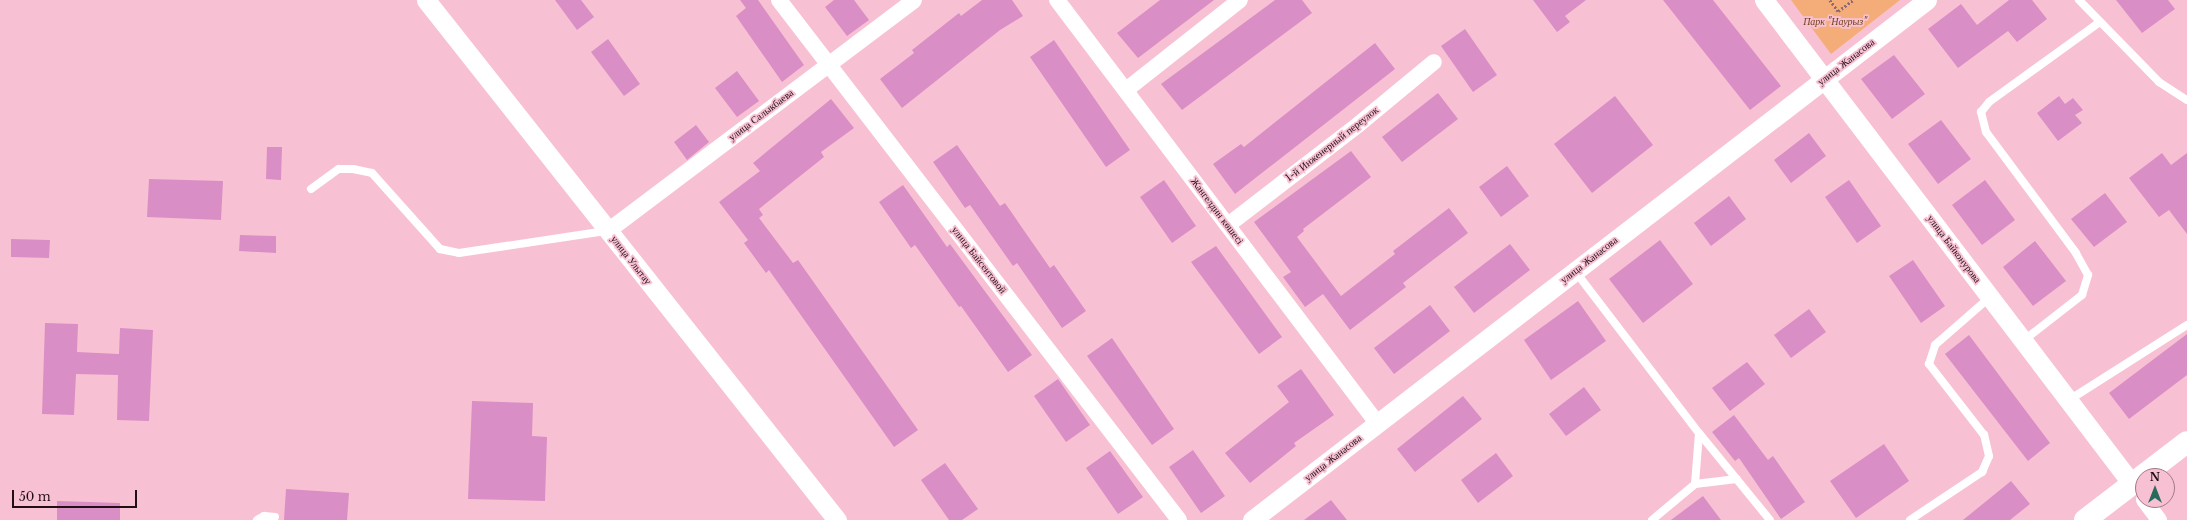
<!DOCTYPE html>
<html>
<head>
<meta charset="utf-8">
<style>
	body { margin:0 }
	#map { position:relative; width:2187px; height:520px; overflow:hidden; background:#f8c1d3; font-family:"Libre Baskerville",serif }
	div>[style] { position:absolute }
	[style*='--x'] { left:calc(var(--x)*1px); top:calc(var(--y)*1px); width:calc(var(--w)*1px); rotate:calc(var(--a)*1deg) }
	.green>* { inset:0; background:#f4ac78 }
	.building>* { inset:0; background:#d98ec6 }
	.path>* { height:2.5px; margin-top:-1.25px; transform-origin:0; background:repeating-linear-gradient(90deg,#8e6975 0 2px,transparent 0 4px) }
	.service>* { height:8px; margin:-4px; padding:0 4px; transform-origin:4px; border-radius:4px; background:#fff }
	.minor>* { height:16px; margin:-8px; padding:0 8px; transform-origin:8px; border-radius:8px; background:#fff }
	.tertiary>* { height:19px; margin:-9.5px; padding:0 9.5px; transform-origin:9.5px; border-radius:9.5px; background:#fff }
	.secondary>* { height:22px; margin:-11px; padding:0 11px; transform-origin:11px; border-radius:11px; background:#fff }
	span { translate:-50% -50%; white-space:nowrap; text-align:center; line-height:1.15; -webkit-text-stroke:3.5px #f8c1d3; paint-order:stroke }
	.park-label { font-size:10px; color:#703f16; font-style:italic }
	.street-label { font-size:10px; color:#210f15 }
	.north { position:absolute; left:2135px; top:468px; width:40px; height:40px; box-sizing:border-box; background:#f8c1d3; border:1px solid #a27a87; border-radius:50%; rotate:0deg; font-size:11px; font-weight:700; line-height:16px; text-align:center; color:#210f15 }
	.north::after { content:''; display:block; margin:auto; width:14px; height:18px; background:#286b5d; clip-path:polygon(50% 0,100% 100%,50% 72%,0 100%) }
	.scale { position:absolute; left:12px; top:490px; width:125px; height:18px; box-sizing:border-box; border:2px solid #210f15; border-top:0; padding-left:5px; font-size:12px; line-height:14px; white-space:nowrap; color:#210f15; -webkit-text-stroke:3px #f8c1d3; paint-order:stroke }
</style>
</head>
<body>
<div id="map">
	<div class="green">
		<i style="clip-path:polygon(1791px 0,1900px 0,1831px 54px)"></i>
	</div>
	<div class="building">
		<i style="clip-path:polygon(555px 0,581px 0,594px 17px,577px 30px)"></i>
		<i style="clip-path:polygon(740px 0,758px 0,804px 65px,782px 82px,736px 16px,746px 8px)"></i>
		<i style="clip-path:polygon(834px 0,854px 0,869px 20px,847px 36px,825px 7px)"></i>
		<i style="clip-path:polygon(982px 0,1012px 0,1023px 16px,1000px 30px,902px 108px,880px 79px,914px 53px,912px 50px,959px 13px,961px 16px)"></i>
		<i style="clip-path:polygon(1160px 0,1214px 0,1138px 58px,1117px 33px)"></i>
		<i style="clip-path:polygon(1275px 0,1302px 0,1312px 13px,1182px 110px,1161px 84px)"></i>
		<i style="clip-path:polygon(1533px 0,1586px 0,1565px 16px,1570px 22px,1557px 32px)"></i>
		<i style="clip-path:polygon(1663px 0,1713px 0,1781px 86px,1750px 110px)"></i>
		<i style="clip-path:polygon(2009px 0,2032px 0,2047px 19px,2017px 42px,2008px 31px,1958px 68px,1928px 29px,1961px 4px,1977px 25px)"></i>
		<i style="clip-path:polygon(2116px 0,2168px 0,2175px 9px,2142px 33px)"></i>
		<i style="clip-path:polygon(1465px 29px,1497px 75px,1473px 92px,1441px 46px)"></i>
		<i style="clip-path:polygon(608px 39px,640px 84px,624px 96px,591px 52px)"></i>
		<i style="clip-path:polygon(1054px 40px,1130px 150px,1106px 167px,1030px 57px)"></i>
		<i style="clip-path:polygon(1375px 43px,1395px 69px,1235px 194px,1213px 164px,1241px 144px,1244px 147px)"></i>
		<i style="clip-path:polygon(1894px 55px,1925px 94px,1892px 119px,1861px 79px)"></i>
		<i style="clip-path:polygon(737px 71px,759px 101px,737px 117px,715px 88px)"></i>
		<i style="clip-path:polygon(1438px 93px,1458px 119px,1402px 162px,1382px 137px)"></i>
		<i style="clip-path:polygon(1615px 96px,1653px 145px,1592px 193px,1554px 144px)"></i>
		<i style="clip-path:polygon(2059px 96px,2065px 104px,2073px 98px,2083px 110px,2075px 115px,2082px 123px,2058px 141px,2037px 113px)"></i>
		<i style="clip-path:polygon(831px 99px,854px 128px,821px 152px,824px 157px,759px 209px,763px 215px,759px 218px,793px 263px,798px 260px,918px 430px,894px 447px,769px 270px,766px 273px,744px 243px,748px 240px,719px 202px,760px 171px,753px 163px)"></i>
		<i style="clip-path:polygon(1941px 120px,1971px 159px,1938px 184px,1908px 144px)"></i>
		<i style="clip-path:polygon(696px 125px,709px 142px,687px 160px,674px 142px)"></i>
		<i style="clip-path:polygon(1809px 133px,1826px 156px,1791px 183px,1774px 160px)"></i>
		<i style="clip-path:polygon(957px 145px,1000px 206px,1005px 203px,1050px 268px,1054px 265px,1086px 311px,1062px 328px,1017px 263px,1013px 266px,970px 205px,965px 208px,933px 162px)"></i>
		<i style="clip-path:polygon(267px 147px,282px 147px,281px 180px,266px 179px)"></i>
		<i style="clip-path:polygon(1351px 151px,1371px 177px,1303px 229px,1304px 231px,1297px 237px,1341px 296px,1395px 254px,1393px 251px,1449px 208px,1468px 233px,1403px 283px,1406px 287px,1350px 330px,1323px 294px,1305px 307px,1283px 277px,1291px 272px,1254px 222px)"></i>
		<i style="clip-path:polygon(2162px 153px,2171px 165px,2187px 153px,2187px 234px,2169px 210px,2159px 217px,2129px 178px)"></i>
		<i style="clip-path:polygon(1507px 166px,1529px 196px,1501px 217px,1479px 187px)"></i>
		<i style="clip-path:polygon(149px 179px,223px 181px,221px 220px,147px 217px)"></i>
		<i style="clip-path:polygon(1164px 180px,1196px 226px,1172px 243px,1140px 197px)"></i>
		<i style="clip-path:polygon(1849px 180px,1881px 226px,1857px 243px,1825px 197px)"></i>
		<i style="clip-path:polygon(1985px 180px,2015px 220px,1982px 245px,1952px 205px)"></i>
		<i style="clip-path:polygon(903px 185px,947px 247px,950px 244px,1032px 355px,1008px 372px,961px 306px,959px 307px,915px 245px,911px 248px,879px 202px)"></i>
		<i style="clip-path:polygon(2105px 193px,2127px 222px,2094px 247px,2071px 219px)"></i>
		<i style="clip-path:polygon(1729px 196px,1746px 219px,1711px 246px,1694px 223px)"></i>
		<i style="clip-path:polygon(240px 235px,276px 236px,276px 253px,239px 251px)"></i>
		<i style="clip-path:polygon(11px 239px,50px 240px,49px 258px,11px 257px)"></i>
		<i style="clip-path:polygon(1660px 240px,1693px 284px,1643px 323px,1609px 279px)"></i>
		<i style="clip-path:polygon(2035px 241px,2066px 281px,2033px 306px,2003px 267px)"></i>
		<i style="clip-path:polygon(1510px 244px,1530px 270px,1474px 313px,1454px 287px)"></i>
		<i style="clip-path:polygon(1216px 246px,1282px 337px,1259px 354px,1191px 262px)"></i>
		<i style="clip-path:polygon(1913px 260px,1945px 306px,1921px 323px,1889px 276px)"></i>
		<i style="clip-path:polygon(1578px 301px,1606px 341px,1551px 380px,1524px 340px)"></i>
		<i style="clip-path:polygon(1430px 305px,1450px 331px,1394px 374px,1374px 348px)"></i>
		<i style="clip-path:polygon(1809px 309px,1826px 332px,1791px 358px,1774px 335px)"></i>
		<i style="clip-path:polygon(45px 323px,78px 324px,77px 352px,119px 354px,120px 328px,153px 330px,149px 421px,117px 420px,118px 375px,76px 374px,74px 415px,42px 414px)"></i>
		<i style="clip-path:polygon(2187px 334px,2187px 375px,2129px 419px,2109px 393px)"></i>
		<i style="clip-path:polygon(1969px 335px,2050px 443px,2028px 461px,1945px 354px)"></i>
		<i style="clip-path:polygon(1112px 338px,1174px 429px,1152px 445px,1087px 356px)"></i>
		<i style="clip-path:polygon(1747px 362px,1765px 384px,1730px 411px,1712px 388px)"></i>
		<i style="clip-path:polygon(1301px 369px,1334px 415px,1294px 443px,1296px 446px,1250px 483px,1225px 453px,1289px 402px,1277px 386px)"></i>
		<i style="clip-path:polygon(1058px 379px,1090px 425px,1066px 442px,1034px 396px)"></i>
		<i style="clip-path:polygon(1584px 387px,1601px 410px,1566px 436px,1549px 414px)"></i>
		<i style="clip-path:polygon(1463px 396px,1482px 419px,1415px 472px,1397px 449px)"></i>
		<i style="clip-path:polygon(472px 401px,533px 403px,532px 436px,547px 437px,545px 501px,468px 499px)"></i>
		<i style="clip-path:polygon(1734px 415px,1768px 460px,1773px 456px,1805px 502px,1781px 519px,1739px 458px,1735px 461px,1712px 432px)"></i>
		<i style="clip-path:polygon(1884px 444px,1909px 481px,1856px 518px,1830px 481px)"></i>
		<i style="clip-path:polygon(1193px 450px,1225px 496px,1201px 513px,1169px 467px)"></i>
		<i style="clip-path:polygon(1110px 451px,1143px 497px,1118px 514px,1086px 468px)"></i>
		<i style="clip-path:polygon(1496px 453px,1513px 476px,1478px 503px,1461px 480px)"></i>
		<i style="clip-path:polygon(945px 463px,978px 509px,962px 520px,949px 520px,921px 480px)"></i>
		<i style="clip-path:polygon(2011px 481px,2030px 504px,2010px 520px,1963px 520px)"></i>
		<i style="clip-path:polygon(286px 489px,349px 493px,347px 520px,284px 520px)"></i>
		<i style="clip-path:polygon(1703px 496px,1721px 520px,1671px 520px)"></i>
		<i style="clip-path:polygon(1331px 500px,1347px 520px,1304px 520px)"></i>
		<i style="clip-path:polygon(57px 501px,120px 503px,120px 520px,57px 520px)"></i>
	</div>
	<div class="path">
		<i style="--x:1830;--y:0;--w:14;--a:54"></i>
		<i style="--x:1838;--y:11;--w:19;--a:-36"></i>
	</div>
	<div class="service">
		<i style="--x:2079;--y:0;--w:115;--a:45.7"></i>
		<i style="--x:2159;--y:82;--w:33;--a:33"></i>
		<i style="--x:311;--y:189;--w:34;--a:-36"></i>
		<i style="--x:339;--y:169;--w:14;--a:0"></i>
		<i style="--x:353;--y:169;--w:19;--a:12"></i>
		<i style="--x:372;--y:173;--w:102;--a:48.2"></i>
		<i style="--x:440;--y:249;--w:19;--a:12"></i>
		<i style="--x:459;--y:253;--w:150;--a:-8.5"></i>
		<i style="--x:1575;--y:271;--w:204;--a:52.6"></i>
		<i style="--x:1699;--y:433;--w:112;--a:50.8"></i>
		<i style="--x:2023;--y:341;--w:75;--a:-37.9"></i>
		<i style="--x:2082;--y:295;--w:21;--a:-73"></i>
		<i style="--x:2088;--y:275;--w:25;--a:-119"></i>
		<i style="--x:2076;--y:253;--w:151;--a:-126.6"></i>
		<i style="--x:1986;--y:132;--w:21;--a:-104"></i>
		<i style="--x:1981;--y:112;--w:13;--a:-51"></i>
		<i style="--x:1989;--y:102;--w:137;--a:-35.8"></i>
		<i style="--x:2069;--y:400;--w:140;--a:-32.4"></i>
		<i style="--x:1695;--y:484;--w:42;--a:-6.8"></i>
		<i style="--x:257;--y:520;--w:8;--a:-30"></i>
		<i style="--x:264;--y:516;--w:11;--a:5"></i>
		<i style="--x:1652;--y:520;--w:56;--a:-39.9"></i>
		<i style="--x:1695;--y:484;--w:51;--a:-85.5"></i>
		<i style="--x:1910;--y:520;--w:87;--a:-33.7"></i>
		<i style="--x:1982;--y:472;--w:17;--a:-66"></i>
		<i style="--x:1989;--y:456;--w:22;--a:-103"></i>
		<i style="--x:1984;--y:435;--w:90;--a:-127.8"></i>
		<i style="--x:1929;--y:364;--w:20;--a:-72"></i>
		<i style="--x:1935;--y:345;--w:73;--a:-41.1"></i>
	</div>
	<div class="minor">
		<i style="--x:779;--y:0;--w:656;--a:52.43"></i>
		<i style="--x:1057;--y:0;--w:530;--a:52.89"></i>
		<i style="--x:1126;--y:90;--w:145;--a:-38.3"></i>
		<i style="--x:1228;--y:225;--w:165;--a:-37.6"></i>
		<i style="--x:1359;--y:124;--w:97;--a:-39.6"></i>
		<i style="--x:608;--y:231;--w:383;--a:-37"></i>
		<i style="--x:2144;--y:500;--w:25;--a:53"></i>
	</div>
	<div class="tertiary">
		<i style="--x:426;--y:0;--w:663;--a:51.68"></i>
		<i style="--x:1764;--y:0;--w:608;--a:52.75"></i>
		<i style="--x:1252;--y:520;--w:852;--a:-37.61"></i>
	</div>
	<div class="secondary">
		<i style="--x:2085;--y:520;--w:128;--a:-37.4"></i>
	</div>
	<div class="park-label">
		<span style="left:1835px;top:22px">Парк "Наурыз"</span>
	</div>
	<div class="street-label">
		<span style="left:1846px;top:62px;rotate:-38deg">улица Жанасова</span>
		<span style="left:761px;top:115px;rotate:-37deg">улица Салыкбаева</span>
		<span style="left:1332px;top:144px;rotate:-38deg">1-й Инженерный переулок</span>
		<span style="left:1217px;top:211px;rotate:53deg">Жангелдин көшесі</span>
		<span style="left:1954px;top:249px;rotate:53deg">улица Байконурова</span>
		<span style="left:631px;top:260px;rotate:52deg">улица Улытау</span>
		<span style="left:979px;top:260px;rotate:52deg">улица Байсеитовой</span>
		<span style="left:1589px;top:260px;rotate:-38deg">улица Жанасова</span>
		<span style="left:1333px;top:458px;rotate:-38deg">улица Жанасова</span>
	</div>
	<div class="north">N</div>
	<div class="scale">50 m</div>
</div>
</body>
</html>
